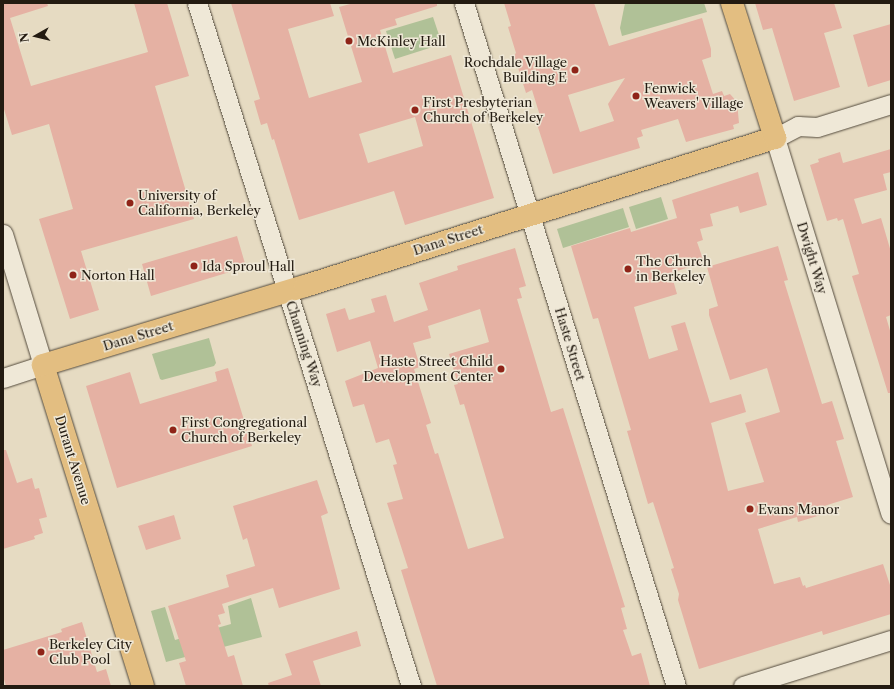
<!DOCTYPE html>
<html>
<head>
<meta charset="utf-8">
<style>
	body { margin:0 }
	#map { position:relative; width:894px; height:689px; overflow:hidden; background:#e6dbc2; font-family:"Libre Caslon Text",serif }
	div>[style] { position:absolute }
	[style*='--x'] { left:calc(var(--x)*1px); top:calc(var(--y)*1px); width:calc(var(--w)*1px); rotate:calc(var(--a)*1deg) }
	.green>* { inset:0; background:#b0c197 }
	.building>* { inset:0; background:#e5b1a3 }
	.roads { filter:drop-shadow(0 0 1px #544b3d) drop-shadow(0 0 1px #544b3d) }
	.minor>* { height:19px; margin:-9.5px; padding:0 9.5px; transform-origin:9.5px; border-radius:9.5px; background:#efe8d7 }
	.major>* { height:22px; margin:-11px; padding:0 11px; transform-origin:11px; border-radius:11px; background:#e3be81 }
	.dots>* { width:11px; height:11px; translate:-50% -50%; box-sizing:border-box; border:2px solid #efe8d7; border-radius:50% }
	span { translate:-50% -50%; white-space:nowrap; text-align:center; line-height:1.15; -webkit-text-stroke:3px #efe8d7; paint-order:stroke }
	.poi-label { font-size:13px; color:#231b11 }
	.left { translate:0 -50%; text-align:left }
	.right { translate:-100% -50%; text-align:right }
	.street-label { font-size:13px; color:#231b11 }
	.frame { position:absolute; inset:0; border:4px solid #231b11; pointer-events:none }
	.north { position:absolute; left:16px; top:16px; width:40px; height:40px; -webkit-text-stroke:3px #efe8d7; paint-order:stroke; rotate:262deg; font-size:11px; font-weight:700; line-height:16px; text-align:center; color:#231b11 }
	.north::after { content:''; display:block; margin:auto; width:14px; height:18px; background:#231b11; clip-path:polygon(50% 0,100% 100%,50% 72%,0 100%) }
</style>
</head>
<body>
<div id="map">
	<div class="green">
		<i style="clip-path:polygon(625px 3px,704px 3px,707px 12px,622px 36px,620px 28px)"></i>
		<i style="clip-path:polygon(433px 17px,442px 44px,395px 59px,386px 31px)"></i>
		<i style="clip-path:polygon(661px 197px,668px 219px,636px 229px,629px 207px)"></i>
		<i style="clip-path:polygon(623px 208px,629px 227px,563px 248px,557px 229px)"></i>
		<i style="clip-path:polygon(209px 338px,216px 363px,214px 366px,162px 380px,160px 379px,152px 354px)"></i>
		<i style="clip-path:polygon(251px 598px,262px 637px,166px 662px,151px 611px,165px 607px,175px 640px,231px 624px,228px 606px)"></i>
	</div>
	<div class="building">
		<i style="clip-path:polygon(3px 3px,47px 3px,48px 6px,10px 18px,31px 86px,148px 52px,134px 3px,167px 3px,189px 76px,155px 86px,194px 219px,81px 251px,99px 310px,70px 319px,39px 219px,73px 209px,49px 124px,12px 135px,3px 106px)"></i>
		<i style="clip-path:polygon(evenodd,231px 3px,330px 3px,334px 16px,288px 29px,309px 98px,362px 82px,339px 7px,354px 3px,437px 3px,437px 6px,395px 19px,397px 25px,380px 30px,393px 73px,451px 55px,494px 198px,405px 225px,394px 191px,299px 220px,274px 139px,272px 140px,267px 123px,261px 125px,254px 101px,260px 99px,231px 3px,415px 117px,423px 146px,368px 163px,359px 134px,415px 117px)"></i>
		<i style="clip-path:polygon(evenodd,504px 3px,594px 3px,609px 46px,702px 18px,711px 49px,711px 57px,702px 60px,713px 94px,722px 91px,724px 96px,730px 94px,737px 102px,739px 123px,733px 125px,734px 129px,686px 142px,678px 119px,641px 130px,643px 136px,637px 138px,640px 148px,553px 174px,536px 121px,541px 119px,532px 90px,526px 93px,514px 55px,516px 53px,508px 27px,511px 26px,504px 3px,625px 78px,608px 104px,614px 121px,580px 132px,568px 95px,625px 78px)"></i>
		<i style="clip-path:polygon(755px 3px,834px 3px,842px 28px,824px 33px,840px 87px,794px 101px,772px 28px,763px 30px)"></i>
		<i style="clip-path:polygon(891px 24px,891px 80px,868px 87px,853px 35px)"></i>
		<i style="clip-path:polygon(891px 149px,891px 172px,883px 174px,887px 190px,854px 199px,862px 224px,881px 218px,891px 252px,891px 315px,886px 317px,891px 334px,891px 393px,888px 393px,852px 276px,859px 274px,843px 219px,838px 221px,837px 218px,827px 221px,810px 165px,819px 162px,818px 159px,840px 152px,843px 163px)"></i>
		<i style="clip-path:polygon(758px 172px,767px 205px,740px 213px,738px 206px,710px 214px,713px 226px,700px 229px,703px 240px,697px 242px,704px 262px,671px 273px,677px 294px,634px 307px,649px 359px,678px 350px,671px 326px,685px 322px,710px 403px,741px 394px,746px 412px,711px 423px,728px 491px,764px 482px,745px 423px,780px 412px,767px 368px,730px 380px,709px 315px,709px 309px,718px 306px,707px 267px,778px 246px,788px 280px,784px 281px,822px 404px,832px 401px,844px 439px,836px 441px,853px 497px,824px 506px,827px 513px,798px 522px,797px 517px,758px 529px,774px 584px,800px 577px,803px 586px,805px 585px,806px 588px,883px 564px,891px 588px,891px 614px,823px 635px,822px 631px,699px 669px,678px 600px,679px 594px,671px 569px,674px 568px,653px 502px,648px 504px,627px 431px,631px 430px,598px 318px,593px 319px,571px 246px,630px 228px,631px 232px,677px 218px,672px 200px)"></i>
		<i style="clip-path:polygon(237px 236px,246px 267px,151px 296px,142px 264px)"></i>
		<i style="clip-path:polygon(evenodd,515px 248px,526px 286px,519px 288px,522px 298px,517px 299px,538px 369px,551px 412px,563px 408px,625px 607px,621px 608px,627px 629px,623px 630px,632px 656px,641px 653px,650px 686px,437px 686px,401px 570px,408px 568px,387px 503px,403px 499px,393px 465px,397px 464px,389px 439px,376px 443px,364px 404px,353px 407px,345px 381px,378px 368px,370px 341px,337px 352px,326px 314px,345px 308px,349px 320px,375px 312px,371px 299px,386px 295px,394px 322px,428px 310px,419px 283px,458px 270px,457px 266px,515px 248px,480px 309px,489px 342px,449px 354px,458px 384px,454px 385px,460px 405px,464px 404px,504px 538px,468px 549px,438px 453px,435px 454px,426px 425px,431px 423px,414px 369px,420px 367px,413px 343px,431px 338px,428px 326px,480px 309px)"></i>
		<i style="clip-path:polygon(228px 368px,252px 446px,117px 488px,86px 386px,130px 372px,140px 404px,217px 381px,215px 372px)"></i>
		<i style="clip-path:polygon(3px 450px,6px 450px,17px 483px,32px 478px,35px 489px,39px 488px,47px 517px,39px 519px,43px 533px,34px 536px,35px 539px,3px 549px)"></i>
		<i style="clip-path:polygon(317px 480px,328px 513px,321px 516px,340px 589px,279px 608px,273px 588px,222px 604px,225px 613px,218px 615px,221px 624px,218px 625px,228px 657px,234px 655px,243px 686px,186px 686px,179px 663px,186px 661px,168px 606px,229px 587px,226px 575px,255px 566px,247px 538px,243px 540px,233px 506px)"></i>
		<i style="clip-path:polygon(174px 515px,181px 539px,146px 550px,138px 526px)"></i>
		<i style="clip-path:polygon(82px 622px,97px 672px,106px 669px,111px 686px,6px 686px,3px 676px,3px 650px,62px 632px,61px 629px)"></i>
		<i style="clip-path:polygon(357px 631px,361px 646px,313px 661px,321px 686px,269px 686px,268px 683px,292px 675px,285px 654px)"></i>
	</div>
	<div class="roads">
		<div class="minor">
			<i style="--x:197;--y:3;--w:716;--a:72.6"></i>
			<i style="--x:464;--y:3;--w:715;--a:72.76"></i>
			<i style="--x:891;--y:104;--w:77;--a:162.7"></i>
			<i style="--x:817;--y:127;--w:19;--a:-177"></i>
			<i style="--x:798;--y:126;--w:26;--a:152"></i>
			<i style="--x:775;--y:138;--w:393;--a:72.9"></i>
			<i style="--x:3;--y:234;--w:137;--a:73"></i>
			<i style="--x:43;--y:365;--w:42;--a:162"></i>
			<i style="--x:743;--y:686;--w:155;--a:-17.3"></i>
		</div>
		<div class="major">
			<i style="--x:143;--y:686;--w:336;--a:-107.3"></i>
			<i style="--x:43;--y:365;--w:274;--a:-16.8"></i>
			<i style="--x:305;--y:286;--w:493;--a:-17.5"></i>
			<i style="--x:775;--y:138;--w:142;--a:-107.7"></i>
		</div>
	</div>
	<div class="dots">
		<i style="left:349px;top:41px;background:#8f2418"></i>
		<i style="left:575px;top:70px;background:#8f2418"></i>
		<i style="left:636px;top:96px;background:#8f2418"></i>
		<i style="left:415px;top:110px;background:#8f2418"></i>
		<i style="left:130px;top:203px;background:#8f2418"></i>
		<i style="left:194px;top:266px;background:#8f2418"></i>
		<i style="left:628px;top:269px;background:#8f2418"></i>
		<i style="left:73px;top:275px;background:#8f2418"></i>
		<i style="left:501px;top:369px;background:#8f2418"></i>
		<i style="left:173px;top:430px;background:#8f2418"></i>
		<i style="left:750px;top:509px;background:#8f2418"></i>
		<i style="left:41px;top:652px;background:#8f2418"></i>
	</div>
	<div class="poi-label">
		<span class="left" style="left:357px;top:41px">McKinley Hall</span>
		<span class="right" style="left:567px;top:70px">Rochdale Village<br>Building E</span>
		<span class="left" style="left:644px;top:96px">Fenwick<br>Weavers' Village</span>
		<span class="left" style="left:423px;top:110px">First Presbyterian<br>Church of Berkeley</span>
		<span class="left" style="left:138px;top:203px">University of<br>California, Berkeley</span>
		<span class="left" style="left:636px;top:269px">The Church<br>in Berkeley</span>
		<span class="left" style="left:202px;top:266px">Ida Sproul Hall</span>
		<span class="left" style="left:81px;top:275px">Norton Hall</span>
		<span class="right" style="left:493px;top:369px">Haste Street Child<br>Development Center</span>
		<span class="left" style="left:181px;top:430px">First Congregational<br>Church of Berkeley</span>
		<span class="left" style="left:758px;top:509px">Evans Manor</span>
		<span class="left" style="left:49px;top:652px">Berkeley City<br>Club Pool</span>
	</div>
	<div class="street-label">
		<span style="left:448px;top:240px;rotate:-18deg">Dana Street</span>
		<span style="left:812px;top:258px;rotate:73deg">Dwight Way</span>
		<span style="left:138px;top:336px;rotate:-17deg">Dana Street</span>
		<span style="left:304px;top:344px;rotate:72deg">Channing Way</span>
		<span style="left:570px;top:344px;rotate:73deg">Haste Street</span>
		<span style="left:73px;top:460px;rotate:73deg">Durant Avenue</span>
	</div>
	<div class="frame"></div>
	<div class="north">N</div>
</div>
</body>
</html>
